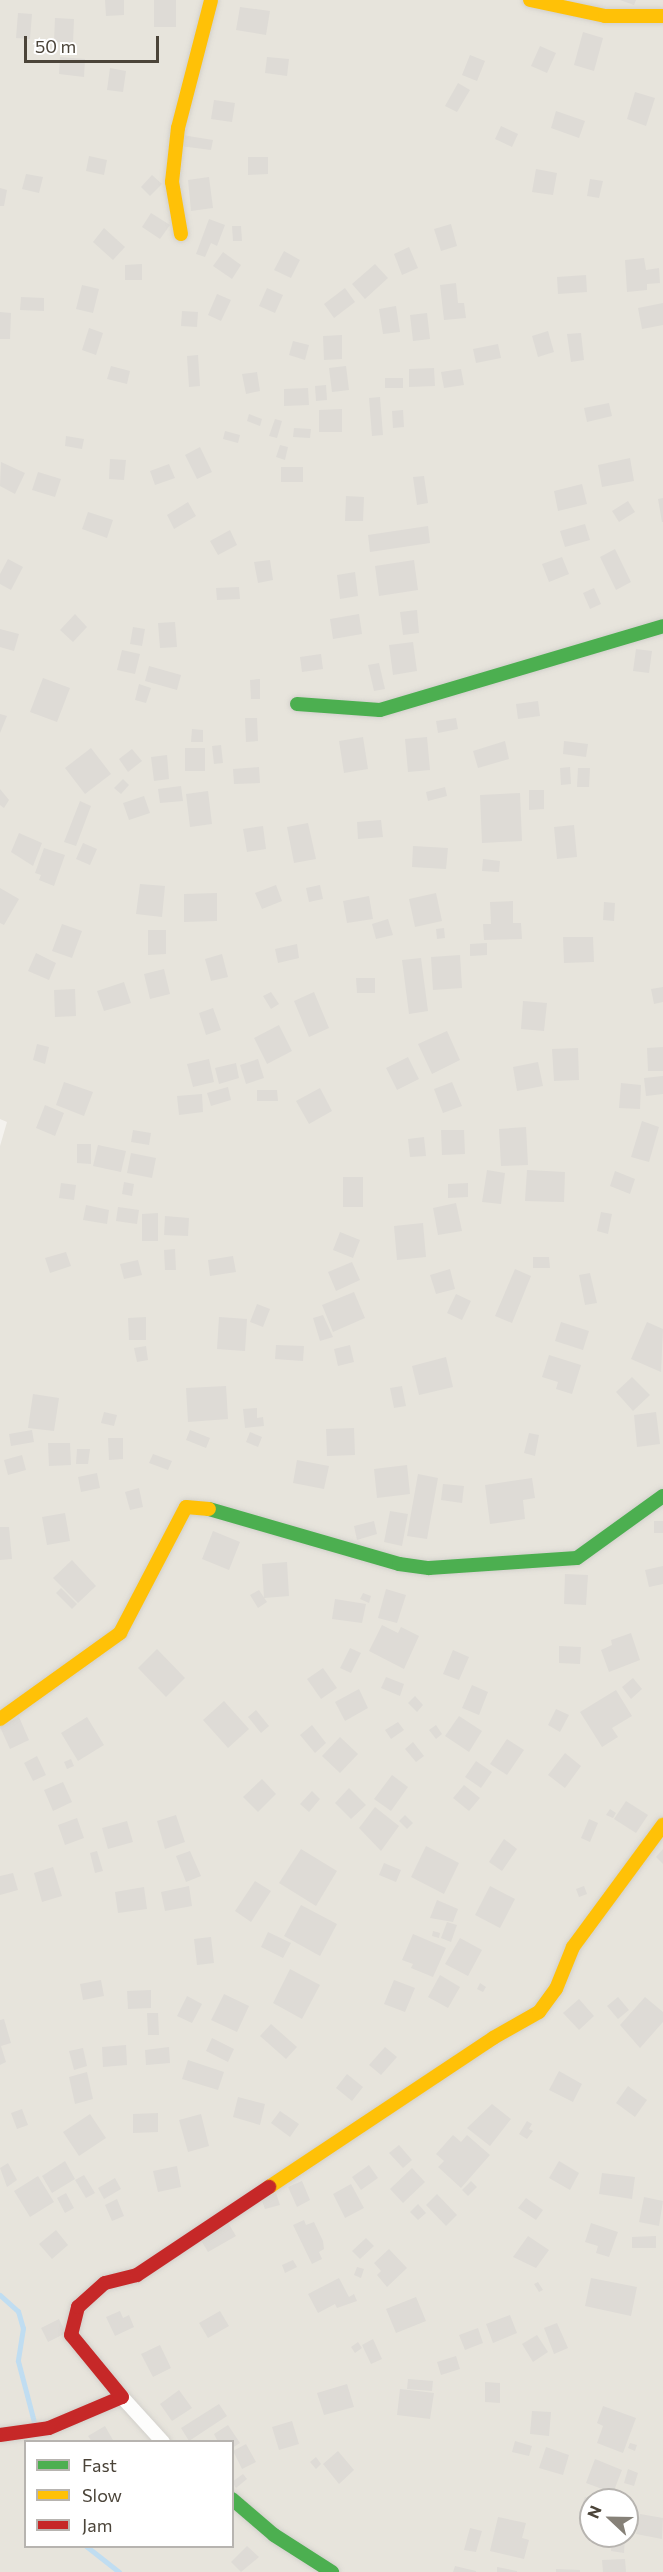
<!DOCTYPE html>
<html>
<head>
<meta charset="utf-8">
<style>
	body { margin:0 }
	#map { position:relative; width:663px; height:2572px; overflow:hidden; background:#f4f2ee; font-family:Commissioner,sans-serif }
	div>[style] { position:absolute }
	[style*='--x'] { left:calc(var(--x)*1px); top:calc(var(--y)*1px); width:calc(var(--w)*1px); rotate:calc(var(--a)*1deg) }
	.residential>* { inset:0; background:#e7e4dc }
	.stream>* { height:5px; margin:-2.5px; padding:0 2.5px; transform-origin:2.5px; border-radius:2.5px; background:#c0ddf1 }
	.building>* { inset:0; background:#dedbd6 }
	.roads { filter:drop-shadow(0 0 2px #d2d0cb) drop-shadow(0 0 2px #d2d0cb) }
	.street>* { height:14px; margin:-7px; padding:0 7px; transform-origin:7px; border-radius:7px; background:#fdfdfc }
	.fast>* { height:14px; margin:-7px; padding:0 7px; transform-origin:7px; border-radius:7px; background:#4caf50 }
	.slow>* { height:14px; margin:-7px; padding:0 7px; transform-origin:7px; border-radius:7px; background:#ffc107 }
	.jam>* { height:14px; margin:-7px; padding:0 7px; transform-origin:7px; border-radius:7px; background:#c62828 }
	span { translate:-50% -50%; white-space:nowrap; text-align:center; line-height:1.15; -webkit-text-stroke:4.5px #fff; paint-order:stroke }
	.legend { position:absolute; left:24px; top:2440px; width:210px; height:108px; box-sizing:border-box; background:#fff; border:2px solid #b7b4b0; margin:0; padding:8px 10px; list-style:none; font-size:18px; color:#4b4439 }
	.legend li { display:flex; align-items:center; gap:12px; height:30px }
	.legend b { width:30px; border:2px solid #b7b4b0 }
	.north { position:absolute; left:579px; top:2488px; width:60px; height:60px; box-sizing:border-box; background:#fff; border:2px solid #b7b4b0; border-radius:50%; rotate:292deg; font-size:16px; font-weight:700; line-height:24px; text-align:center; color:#4b4439 }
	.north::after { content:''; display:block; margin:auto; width:21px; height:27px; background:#868178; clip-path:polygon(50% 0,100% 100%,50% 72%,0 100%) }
	.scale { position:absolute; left:24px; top:36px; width:135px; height:27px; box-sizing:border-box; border:3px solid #4b4439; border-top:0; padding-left:8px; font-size:18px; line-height:21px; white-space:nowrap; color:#4b4439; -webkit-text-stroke:4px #fff; paint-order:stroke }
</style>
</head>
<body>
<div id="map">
	<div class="residential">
		<i style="clip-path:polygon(evenodd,0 0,663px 0,663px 2572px,0 2572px,0 1146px,7px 1122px,0 1119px,0 0,26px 2442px,232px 2442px,232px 2546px,26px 2546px,26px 2442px,0 0,591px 2500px,627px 2500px,627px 2536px,591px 2536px,591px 2500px)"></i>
	</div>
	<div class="stream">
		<i style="--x:0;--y:2295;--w:24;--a:42"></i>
		<i style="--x:18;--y:2311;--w:18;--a:74"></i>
		<i style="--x:23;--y:2328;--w:33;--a:99"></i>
		<i style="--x:18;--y:2361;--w:67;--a:75.3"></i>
		<i style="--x:86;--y:2546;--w:42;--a:38.2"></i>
	</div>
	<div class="building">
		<i style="clip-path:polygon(105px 0,124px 0,124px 15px,106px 16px)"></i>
		<i style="clip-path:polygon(154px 0,176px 0,176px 27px,154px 27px)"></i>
		<i style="clip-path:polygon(620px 0,636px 0,634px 5px)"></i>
		<i style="clip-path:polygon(240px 7px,270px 11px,266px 35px,236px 30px)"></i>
		<i style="clip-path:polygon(18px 13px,32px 14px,30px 39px,16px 38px)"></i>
		<i style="clip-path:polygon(55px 18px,74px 19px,73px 43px,54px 42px)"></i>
		<i style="clip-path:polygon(583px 32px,603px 38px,594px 71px,574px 65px)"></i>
		<i style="clip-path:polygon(540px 46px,556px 53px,547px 73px,531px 66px)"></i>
		<i style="clip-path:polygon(470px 55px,485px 61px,477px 81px,462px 75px)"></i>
		<i style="clip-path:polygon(60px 57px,85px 59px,84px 77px,59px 74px)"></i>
		<i style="clip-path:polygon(267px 57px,289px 59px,287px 76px,265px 73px)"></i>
		<i style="clip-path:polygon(110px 68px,126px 71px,123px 92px,107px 90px)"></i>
		<i style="clip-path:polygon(458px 83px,470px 90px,457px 112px,445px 106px)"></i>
		<i style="clip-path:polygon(635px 92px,655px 98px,646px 126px,627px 119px)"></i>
		<i style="clip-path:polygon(214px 100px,235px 103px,232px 122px,211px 119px)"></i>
		<i style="clip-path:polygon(556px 111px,585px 121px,579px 138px,551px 128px)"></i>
		<i style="clip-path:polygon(501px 126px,518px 134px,512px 147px,495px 139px)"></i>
		<i style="clip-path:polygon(182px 135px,213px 140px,211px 150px,180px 146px)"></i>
		<i style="clip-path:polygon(89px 156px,107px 160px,104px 175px,86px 171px)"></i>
		<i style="clip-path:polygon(248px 157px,268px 157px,268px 174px,248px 175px)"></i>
		<i style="clip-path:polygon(536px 169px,557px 173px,553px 195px,532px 192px)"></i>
		<i style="clip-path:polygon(26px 174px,43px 177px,39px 193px,22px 189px)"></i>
		<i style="clip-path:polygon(152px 175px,162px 184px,150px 196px,141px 187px)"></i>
		<i style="clip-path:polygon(209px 177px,213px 208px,191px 211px,188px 180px)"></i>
		<i style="clip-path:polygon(590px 179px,603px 181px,599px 198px,587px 196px)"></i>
		<i style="clip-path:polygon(0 188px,7px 190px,4px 206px,0 206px)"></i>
		<i style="clip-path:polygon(151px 213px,170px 225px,160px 239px,142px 227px)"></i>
		<i style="clip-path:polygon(209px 219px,225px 225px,217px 246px,211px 243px,205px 257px,196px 254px)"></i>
		<i style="clip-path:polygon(451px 224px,457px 246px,441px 251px,434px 229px)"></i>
		<i style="clip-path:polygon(232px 226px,241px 226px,242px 241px,233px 241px)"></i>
		<i style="clip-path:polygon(104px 228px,125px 247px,113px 260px,93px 242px)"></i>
		<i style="clip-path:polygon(409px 247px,418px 268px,402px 275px,394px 254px)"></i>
		<i style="clip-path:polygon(284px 251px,300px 260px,291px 278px,274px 270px)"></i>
		<i style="clip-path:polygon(223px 252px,241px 265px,232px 279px,213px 266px)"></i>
		<i style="clip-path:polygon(644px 258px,646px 270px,659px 268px,660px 283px,647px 284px,647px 290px,627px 292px,625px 260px)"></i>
		<i style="clip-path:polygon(142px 264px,142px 280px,125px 280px,125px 265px)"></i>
		<i style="clip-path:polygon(375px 264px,388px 278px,365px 299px,352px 284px)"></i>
		<i style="clip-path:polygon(586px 275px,587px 292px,558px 294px,557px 277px)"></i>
		<i style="clip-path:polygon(456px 283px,458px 303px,464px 303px,466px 318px,444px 320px,440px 285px)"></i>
		<i style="clip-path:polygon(82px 285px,99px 289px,93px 313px,76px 309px)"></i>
		<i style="clip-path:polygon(267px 288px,283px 295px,275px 313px,259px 306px)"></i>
		<i style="clip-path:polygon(345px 288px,355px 302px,334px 318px,324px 304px)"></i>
		<i style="clip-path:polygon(217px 294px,231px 300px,221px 321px,208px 315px)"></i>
		<i style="clip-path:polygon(21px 297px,44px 298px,44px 311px,20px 310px)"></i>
		<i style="clip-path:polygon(663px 303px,663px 325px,642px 329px,638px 308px)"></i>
		<i style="clip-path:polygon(396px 306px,400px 332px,383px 334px,379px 309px)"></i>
		<i style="clip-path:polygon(182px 311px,198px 312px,197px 327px,181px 326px)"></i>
		<i style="clip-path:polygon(0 312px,11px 313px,10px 339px,0 339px)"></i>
		<i style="clip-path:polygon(427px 313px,430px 339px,413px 341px,410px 315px)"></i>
		<i style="clip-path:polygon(89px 328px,103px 333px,96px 355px,82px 350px)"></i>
		<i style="clip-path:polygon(548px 331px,554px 352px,538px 357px,532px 336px)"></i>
		<i style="clip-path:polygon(581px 333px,584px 360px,571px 362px,567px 334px)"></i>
		<i style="clip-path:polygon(342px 335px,342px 359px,324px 360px,323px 336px)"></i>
		<i style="clip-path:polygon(293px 341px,309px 345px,305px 360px,289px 355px)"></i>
		<i style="clip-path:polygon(498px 344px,501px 358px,476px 363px,473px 349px)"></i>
		<i style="clip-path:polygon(198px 355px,200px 386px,189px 387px,187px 356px)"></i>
		<i style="clip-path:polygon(111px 366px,130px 371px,127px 384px,107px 379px)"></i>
		<i style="clip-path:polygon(346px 366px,349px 390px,332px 392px,329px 368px)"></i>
		<i style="clip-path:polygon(434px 368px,435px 386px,409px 387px,409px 369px)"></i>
		<i style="clip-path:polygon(461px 369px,464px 385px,444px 388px,441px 372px)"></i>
		<i style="clip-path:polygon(257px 372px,260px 391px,246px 394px,242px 374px)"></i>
		<i style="clip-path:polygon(385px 378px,403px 378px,403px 388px,385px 388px)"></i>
		<i style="clip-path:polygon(326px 385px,327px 400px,316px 401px,315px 386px)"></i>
		<i style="clip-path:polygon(308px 388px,309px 405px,284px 406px,284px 389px)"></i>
		<i style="clip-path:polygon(380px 397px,383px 435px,372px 436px,369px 398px)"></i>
		<i style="clip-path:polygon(609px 403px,612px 416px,587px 422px,584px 408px)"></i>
		<i style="clip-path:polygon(342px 409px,342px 432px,319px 432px,319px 410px)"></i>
		<i style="clip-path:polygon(403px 410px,404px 427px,393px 428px,392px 411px)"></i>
		<i style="clip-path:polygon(249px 414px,262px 419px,260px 426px,247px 421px)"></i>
		<i style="clip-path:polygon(275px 419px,282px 421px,277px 438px,269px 436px)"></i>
		<i style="clip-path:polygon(294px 428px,311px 429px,310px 438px,293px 437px)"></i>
		<i style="clip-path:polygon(225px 431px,240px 435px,238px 443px,223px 439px)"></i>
		<i style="clip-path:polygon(66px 436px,84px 439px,82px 449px,65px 446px)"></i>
		<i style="clip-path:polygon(280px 445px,288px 447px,285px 460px,276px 457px)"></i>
		<i style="clip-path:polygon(200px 447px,212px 472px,197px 479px,185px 455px)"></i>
		<i style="clip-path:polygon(630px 458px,634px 481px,602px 487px,598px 465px)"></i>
		<i style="clip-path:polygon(110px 459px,126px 460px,124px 480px,109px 479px)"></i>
		<i style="clip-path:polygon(1px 462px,25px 473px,15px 494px,0 486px)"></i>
		<i style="clip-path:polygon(169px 464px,175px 478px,155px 485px,150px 471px)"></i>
		<i style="clip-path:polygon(281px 467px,303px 467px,303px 482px,281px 482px)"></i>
		<i style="clip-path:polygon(38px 472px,61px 479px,55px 497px,32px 490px)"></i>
		<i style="clip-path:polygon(424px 476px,428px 503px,417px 505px,413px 477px)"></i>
		<i style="clip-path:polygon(582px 484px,587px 504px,558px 511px,554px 491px)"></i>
		<i style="clip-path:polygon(346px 496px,364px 497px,363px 521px,345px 521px)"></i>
		<i style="clip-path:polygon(663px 498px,663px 522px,662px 522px,658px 499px)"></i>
		<i style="clip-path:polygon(628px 501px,635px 512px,619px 522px,612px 511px)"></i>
		<i style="clip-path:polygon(188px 502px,196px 516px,174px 529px,167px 515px)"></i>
		<i style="clip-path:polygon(88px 512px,113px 520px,107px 538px,82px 529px)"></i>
		<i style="clip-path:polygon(585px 524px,590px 540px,565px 547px,560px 531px)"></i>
		<i style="clip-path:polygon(428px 526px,430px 543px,370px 552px,368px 535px)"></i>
		<i style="clip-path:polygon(230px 530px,237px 545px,218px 555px,210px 541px)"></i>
		<i style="clip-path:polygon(615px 549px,631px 582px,616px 590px,600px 557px)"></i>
		<i style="clip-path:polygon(562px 557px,569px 574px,549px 582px,542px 564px)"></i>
		<i style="clip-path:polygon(8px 559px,23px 567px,11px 590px,0 584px,0 574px)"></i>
		<i style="clip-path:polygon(270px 560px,273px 580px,258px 583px,254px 562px)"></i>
		<i style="clip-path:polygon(414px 560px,418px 590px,379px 596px,375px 566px)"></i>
		<i style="clip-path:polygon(355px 572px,358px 596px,340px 599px,337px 575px)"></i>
		<i style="clip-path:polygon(239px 587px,240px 599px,217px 600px,216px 588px)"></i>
		<i style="clip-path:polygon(594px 588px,601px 604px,590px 609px,583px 593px)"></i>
		<i style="clip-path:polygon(417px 610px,419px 633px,403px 635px,400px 612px)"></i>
		<i style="clip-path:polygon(75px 614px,87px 627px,73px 642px,60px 630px)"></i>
		<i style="clip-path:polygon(359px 614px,362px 634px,333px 639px,330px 619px)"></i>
		<i style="clip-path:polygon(175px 622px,177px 647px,160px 648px,158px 623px)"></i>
		<i style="clip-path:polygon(133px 627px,145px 629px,142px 646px,130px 644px)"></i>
		<i style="clip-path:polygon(0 629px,19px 634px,14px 651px,0 647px)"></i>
		<i style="clip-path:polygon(413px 642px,417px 671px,393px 675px,389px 645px)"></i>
		<i style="clip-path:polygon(636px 649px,652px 651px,649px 673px,633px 671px)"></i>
		<i style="clip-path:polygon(122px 650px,140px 654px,135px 674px,117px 670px)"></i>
		<i style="clip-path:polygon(321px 654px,323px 669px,302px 672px,300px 657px)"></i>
		<i style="clip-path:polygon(379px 663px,385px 689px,374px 691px,368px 665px)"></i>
		<i style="clip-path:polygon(149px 666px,181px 675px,177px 690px,145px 681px)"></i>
		<i style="clip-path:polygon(43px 678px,70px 688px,57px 722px,30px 712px)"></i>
		<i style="clip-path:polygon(260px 679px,260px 699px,251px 699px,250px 680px)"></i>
		<i style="clip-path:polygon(139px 684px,151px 688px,146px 703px,135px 700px)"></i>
		<i style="clip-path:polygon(538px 701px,540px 716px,518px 719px,516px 704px)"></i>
		<i style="clip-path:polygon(0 714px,7px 716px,0 733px)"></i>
		<i style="clip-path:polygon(245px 718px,257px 718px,258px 741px,246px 742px)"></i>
		<i style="clip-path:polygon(456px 718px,458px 729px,438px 733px,436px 721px)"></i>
		<i style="clip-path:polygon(192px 729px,203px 730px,203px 742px,191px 742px)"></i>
		<i style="clip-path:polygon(363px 737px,368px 769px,344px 773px,339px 741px)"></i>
		<i style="clip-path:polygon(427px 737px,430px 770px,408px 772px,405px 739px)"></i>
		<i style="clip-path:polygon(505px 741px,509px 759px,478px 768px,473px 751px)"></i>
		<i style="clip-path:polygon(564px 741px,588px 744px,586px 757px,563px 754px)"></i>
		<i style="clip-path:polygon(221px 745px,223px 763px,214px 764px,212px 746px)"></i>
		<i style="clip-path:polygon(91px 748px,111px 774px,85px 794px,65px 768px)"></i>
		<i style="clip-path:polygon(185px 748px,205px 748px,205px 771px,185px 771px)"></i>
		<i style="clip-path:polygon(132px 749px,142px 761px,128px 772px,119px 759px)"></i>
		<i style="clip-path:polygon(167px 755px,169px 779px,154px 781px,151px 757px)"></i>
		<i style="clip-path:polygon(259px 767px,260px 783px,234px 784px,233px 769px)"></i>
		<i style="clip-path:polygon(570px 767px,571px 784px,561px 785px,560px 768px)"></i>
		<i style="clip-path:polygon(578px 768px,590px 768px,589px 787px,577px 787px)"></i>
		<i style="clip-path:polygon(123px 779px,129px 785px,121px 794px,114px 788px)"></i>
		<i style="clip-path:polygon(181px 786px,183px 801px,160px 803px,158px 789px)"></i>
		<i style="clip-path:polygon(445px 787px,447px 796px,428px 801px,426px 792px)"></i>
		<i style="clip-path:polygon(0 789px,9px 800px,4px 808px,0 805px)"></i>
		<i style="clip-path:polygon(529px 790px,544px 790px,544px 809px,529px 810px)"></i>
		<i style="clip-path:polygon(208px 791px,212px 824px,190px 827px,186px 794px)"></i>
		<i style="clip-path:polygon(520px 793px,522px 841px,482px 843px,480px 795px)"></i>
		<i style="clip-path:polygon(144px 796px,150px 813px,129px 820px,123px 803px)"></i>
		<i style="clip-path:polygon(80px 801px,91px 806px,76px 846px,64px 842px)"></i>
		<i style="clip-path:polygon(381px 820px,383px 837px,358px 839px,357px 822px)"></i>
		<i style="clip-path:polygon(308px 823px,316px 859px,294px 863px,287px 827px)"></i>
		<i style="clip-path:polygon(574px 825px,577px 857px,557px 859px,554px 827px)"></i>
		<i style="clip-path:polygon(263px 826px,266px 849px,247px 852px,243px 829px)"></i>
		<i style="clip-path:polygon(19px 833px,42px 843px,33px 866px,11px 852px)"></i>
		<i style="clip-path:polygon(83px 843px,97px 849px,90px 865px,76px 859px)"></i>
		<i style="clip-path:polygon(413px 846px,448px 848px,446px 869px,412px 867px)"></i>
		<i style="clip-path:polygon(44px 848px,65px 855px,54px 886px,39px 880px,41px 875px,35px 873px)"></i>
		<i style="clip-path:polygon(483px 859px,500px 861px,499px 872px,482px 871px)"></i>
		<i style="clip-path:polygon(140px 884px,165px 886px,162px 917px,136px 914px)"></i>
		<i style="clip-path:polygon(276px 885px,282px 901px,262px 909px,255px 893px)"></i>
		<i style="clip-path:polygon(320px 885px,323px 899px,309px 902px,306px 888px)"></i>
		<i style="clip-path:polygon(0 888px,19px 899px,4px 925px,0 923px)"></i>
		<i style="clip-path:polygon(217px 893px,217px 921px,184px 922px,184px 894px)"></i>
		<i style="clip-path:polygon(436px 893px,442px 921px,415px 927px,409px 899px)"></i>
		<i style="clip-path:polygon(369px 896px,373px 919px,347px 923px,343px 901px)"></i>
		<i style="clip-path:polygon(513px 901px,513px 923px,521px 923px,522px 939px,484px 940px,483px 924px,491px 924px,490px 902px)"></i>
		<i style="clip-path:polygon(604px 902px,615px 903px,614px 921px,603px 920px)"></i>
		<i style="clip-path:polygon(388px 919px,393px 935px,376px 939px,372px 924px)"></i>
		<i style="clip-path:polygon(62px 924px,82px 931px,72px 958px,52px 951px)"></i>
		<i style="clip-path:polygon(444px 928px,445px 938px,437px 939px,436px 929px)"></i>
		<i style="clip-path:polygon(148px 930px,166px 930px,166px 954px,148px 955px)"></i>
		<i style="clip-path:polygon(563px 937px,593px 937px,594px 962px,564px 963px)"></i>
		<i style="clip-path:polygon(487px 943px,487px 955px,470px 956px,470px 944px)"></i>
		<i style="clip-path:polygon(297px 944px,299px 958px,278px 963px,275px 949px)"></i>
		<i style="clip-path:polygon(36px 953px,56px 963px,49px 980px,28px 971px)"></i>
		<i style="clip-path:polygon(222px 954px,228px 977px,211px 981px,205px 959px)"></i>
		<i style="clip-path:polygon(460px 955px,462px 988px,433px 990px,431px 957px)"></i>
		<i style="clip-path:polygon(421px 958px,428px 1011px,409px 1014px,402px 960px)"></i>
		<i style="clip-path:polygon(164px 969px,170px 994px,150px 999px,144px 974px)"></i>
		<i style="clip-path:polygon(356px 978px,375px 978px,375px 993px,357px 993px)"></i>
		<i style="clip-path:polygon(124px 982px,131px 1003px,104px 1011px,97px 991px)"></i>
		<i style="clip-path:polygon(663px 987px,663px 1002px,654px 1004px,651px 989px)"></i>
		<i style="clip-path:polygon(75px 989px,76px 1016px,55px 1017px,54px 990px)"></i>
		<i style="clip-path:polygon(271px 992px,279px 1004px,271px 1009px,263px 996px)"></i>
		<i style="clip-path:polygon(314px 992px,329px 1028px,309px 1037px,294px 1001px)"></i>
		<i style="clip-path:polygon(523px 1001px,547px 1003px,544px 1031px,521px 1029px)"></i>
		<i style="clip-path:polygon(213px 1008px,221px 1030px,206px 1035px,199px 1013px)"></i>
		<i style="clip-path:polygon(279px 1025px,292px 1051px,267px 1064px,254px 1038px)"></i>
		<i style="clip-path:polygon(447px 1031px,460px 1060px,432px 1074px,418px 1044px)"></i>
		<i style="clip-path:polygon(37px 1044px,49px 1047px,45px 1064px,33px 1060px)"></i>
		<i style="clip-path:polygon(663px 1047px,663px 1071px,648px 1071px,647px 1048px)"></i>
		<i style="clip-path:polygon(578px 1048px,579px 1080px,554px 1081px,552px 1049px)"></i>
		<i style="clip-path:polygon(408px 1057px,419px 1079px,397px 1090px,386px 1068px)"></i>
		<i style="clip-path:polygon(209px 1059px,214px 1082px,193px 1087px,187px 1064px)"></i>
		<i style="clip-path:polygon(258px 1059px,264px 1078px,246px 1084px,240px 1065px)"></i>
		<i style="clip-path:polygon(538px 1062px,543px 1086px,517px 1091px,513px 1067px)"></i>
		<i style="clip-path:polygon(236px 1063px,239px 1078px,219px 1084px,215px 1068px)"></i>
		<i style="clip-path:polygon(663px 1076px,663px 1094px,646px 1096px,644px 1078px)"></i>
		<i style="clip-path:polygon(64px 1082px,93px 1092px,84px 1116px,56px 1105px)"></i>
		<i style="clip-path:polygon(452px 1082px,462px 1106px,443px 1113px,434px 1089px)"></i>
		<i style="clip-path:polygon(621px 1083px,641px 1085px,640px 1109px,619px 1108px)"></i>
		<i style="clip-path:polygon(228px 1087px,231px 1100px,211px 1106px,207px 1093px)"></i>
		<i style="clip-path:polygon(320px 1088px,332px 1111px,309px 1124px,296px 1101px)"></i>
		<i style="clip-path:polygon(257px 1090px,277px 1090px,278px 1101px,257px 1101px)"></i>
		<i style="clip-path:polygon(202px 1094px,203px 1112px,179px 1115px,177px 1096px)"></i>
		<i style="clip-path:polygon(45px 1105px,64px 1113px,55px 1136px,36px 1128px)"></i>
		<i style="clip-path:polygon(642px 1121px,659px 1127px,649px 1162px,631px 1157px)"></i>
		<i style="clip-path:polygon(526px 1127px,528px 1165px,501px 1166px,499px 1129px)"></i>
		<i style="clip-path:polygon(133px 1130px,151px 1133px,149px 1145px,131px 1142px)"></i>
		<i style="clip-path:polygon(441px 1130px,464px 1130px,465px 1154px,442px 1155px)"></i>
		<i style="clip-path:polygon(424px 1137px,426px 1156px,410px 1157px,408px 1139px)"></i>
		<i style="clip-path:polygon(77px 1144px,91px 1144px,91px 1164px,77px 1163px)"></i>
		<i style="clip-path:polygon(98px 1145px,126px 1151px,121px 1172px,93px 1166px)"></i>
		<i style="clip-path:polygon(131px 1153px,156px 1158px,152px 1178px,127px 1173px)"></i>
		<i style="clip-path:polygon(487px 1170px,505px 1173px,501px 1204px,482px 1202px)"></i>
		<i style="clip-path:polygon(527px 1170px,565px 1172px,564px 1202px,525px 1201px)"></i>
		<i style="clip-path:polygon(615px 1171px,635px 1179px,630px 1194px,610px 1186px)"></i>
		<i style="clip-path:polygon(343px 1177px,363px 1177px,363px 1207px,343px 1207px)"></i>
		<i style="clip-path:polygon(124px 1182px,134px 1184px,132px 1196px,122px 1194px)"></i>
		<i style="clip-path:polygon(61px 1183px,76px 1185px,74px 1200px,59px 1198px)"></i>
		<i style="clip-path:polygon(468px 1183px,468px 1197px,448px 1198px,448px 1184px)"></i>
		<i style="clip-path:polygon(456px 1203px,462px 1231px,438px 1235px,433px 1208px)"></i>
		<i style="clip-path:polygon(86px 1205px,109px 1210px,107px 1224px,83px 1220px)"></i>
		<i style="clip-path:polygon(118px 1207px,139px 1210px,137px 1224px,116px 1221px)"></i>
		<i style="clip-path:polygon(601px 1212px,612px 1214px,608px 1234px,597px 1231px)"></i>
		<i style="clip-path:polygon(158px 1213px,158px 1241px,142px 1241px,142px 1214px)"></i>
		<i style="clip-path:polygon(165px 1216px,189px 1218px,188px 1236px,164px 1235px)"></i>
		<i style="clip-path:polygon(423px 1223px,426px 1257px,397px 1260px,394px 1226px)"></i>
		<i style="clip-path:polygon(340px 1232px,360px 1240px,353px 1258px,333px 1250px)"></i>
		<i style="clip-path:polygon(175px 1249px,176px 1270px,165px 1270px,164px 1250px)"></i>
		<i style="clip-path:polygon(66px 1252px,71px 1266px,50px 1273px,45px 1258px)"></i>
		<i style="clip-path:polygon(233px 1256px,236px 1272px,210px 1276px,208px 1260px)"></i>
		<i style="clip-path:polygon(533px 1257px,549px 1257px,550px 1268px,533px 1268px)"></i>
		<i style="clip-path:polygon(138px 1260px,142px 1275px,124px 1279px,120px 1264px)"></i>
		<i style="clip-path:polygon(352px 1262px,360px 1280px,336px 1291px,328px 1272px)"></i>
		<i style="clip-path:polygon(450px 1269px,455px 1289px,436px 1294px,430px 1275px)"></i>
		<i style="clip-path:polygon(515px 1269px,531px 1276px,512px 1323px,495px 1316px)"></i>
		<i style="clip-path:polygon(590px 1273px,597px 1303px,585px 1305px,579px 1275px)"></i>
		<i style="clip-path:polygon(354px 1292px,365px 1318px,333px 1332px,322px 1305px)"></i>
		<i style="clip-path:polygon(456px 1294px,471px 1301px,462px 1320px,447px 1313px)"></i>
		<i style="clip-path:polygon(257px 1304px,270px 1309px,263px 1327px,250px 1322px)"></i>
		<i style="clip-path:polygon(323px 1315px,333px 1337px,320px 1341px,313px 1318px)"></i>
		<i style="clip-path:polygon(146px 1317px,146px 1340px,129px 1340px,128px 1318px)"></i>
		<i style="clip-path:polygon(219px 1317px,247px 1319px,245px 1351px,217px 1349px)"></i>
		<i style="clip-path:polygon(561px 1322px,589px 1331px,583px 1350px,555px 1341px)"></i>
		<i style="clip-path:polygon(647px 1322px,663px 1329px,661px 1372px,631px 1359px)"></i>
		<i style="clip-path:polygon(276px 1345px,304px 1346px,303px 1361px,275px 1359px)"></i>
		<i style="clip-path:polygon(350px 1345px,354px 1362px,338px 1366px,334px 1349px)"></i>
		<i style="clip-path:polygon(146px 1346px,148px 1360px,137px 1362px,134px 1348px)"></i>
		<i style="clip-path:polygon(549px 1355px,581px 1365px,572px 1394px,556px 1389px,558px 1382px,542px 1377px)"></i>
		<i style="clip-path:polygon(446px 1357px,453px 1387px,419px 1395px,412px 1366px)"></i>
		<i style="clip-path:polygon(632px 1377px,650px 1395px,633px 1411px,616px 1392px)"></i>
		<i style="clip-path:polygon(226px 1386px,228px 1419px,188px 1422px,186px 1388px)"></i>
		<i style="clip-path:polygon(402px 1386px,406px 1406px,394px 1408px,390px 1388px)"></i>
		<i style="clip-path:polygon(33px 1394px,59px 1398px,54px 1431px,28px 1428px)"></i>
		<i style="clip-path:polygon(257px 1408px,257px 1418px,263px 1417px,264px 1426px,245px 1428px,243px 1409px)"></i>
		<i style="clip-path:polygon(104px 1412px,117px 1415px,114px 1426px,101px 1423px)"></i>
		<i style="clip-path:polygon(656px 1412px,660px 1444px,637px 1447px,634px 1415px)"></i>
		<i style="clip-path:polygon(354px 1428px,355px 1455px,327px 1456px,326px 1429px)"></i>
		<i style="clip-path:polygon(32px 1430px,34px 1442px,11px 1446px,9px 1434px)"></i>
		<i style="clip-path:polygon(190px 1430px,210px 1438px,206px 1448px,186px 1440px)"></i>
		<i style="clip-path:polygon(250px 1432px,262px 1437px,258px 1447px,246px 1442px)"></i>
		<i style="clip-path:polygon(529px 1433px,539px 1435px,535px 1456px,524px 1453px)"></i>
		<i style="clip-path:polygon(108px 1438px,123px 1438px,123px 1459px,109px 1460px)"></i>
		<i style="clip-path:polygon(48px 1443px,70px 1443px,71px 1465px,49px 1466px)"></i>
		<i style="clip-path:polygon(77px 1449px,90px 1449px,88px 1464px,76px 1464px)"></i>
		<i style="clip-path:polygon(153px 1454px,172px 1461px,168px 1470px,149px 1463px)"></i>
		<i style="clip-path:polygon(22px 1455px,26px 1470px,8px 1475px,4px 1460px)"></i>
		<i style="clip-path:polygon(297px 1460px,329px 1466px,324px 1489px,293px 1483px)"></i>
		<i style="clip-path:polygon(407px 1465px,410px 1494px,377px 1498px,374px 1469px)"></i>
		<i style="clip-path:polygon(97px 1473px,100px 1488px,81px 1492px,78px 1477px)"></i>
		<i style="clip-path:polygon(418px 1474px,438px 1478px,427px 1539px,407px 1536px)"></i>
		<i style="clip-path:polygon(532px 1478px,535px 1498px,523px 1500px,525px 1519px,490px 1524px,485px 1485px)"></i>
		<i style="clip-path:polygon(443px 1484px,464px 1486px,462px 1503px,441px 1500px)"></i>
		<i style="clip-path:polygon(139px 1488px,143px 1507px,130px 1510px,125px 1492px)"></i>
		<i style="clip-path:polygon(390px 1511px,408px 1514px,402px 1546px,384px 1542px)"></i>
		<i style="clip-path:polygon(65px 1513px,70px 1541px,47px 1545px,42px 1517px)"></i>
		<i style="clip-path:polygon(374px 1521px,377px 1534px,357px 1540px,354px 1526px)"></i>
		<i style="clip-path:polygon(654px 1521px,663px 1521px,663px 1533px,654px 1533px)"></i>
		<i style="clip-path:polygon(0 1527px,9px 1527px,12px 1559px,0 1560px)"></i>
		<i style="clip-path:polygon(213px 1531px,240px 1542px,229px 1570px,202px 1559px)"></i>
		<i style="clip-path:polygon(72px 1560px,96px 1586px,78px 1603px,53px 1578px)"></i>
		<i style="clip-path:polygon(287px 1562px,289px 1596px,264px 1598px,262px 1564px)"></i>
		<i style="clip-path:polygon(663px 1566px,663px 1584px,649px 1587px,645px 1570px)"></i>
		<i style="clip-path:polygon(565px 1574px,588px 1575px,586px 1605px,564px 1604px)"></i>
		<i style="clip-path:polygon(61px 1588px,77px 1604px,72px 1609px,56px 1593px)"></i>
		<i style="clip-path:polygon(386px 1589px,406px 1595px,397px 1623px,378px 1618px)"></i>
		<i style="clip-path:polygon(259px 1590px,267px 1602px,258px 1608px,250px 1595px)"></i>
		<i style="clip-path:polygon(363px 1593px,371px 1596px,369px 1603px,360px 1599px)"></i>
		<i style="clip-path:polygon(335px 1599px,366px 1604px,362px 1623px,332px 1619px)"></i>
		<i style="clip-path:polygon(382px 1625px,398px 1633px,401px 1627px,419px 1636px,404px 1669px,369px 1651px)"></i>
		<i style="clip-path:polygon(631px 1633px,640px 1660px,609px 1672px,601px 1650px,612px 1645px,611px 1640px)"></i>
		<i style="clip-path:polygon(559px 1646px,581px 1647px,580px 1664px,559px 1663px)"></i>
		<i style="clip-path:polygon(350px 1648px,361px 1653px,351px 1673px,340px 1668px)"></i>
		<i style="clip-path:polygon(157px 1649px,185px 1678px,166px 1697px,138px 1668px)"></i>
		<i style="clip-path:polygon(453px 1650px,469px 1657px,459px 1680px,443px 1674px)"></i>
		<i style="clip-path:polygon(323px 1668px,337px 1688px,321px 1699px,307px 1679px)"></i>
		<i style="clip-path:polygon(386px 1677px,404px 1684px,400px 1696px,381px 1688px)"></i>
		<i style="clip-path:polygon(633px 1678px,642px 1689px,631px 1699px,622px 1687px)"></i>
		<i style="clip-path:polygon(472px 1685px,488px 1692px,479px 1715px,462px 1708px)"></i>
		<i style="clip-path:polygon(359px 1689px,368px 1708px,345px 1721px,335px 1702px)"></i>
		<i style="clip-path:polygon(616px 1690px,632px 1716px,612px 1728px,618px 1737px,602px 1747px,580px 1712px)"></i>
		<i style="clip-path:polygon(415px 1696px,423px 1705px,417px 1712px,408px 1703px)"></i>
		<i style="clip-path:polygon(224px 1701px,249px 1729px,228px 1748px,203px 1720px)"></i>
		<i style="clip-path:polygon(556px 1709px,569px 1715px,560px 1732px,548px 1725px)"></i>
		<i style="clip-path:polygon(256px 1710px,269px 1726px,261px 1733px,248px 1717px)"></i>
		<i style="clip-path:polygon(459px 1716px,482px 1731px,469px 1752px,445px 1736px)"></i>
		<i style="clip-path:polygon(19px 1717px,29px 1740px,10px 1749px,0 1727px)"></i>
		<i style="clip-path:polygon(87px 1717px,104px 1745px,78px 1761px,61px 1733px)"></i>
		<i style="clip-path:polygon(398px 1722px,404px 1730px,391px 1739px,385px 1730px)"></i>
		<i style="clip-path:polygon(312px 1725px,326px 1743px,315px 1753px,300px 1735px)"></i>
		<i style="clip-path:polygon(436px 1725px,442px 1734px,436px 1739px,429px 1730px)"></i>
		<i style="clip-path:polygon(340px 1737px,358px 1754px,340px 1773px,322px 1756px)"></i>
		<i style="clip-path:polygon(507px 1739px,524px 1750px,507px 1775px,490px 1764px)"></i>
		<i style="clip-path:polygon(413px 1742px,424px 1756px,416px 1762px,405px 1749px)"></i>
		<i style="clip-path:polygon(565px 1753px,581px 1766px,565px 1788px,548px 1775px)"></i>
		<i style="clip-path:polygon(37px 1756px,46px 1775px,33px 1781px,24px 1763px)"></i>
		<i style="clip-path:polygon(71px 1759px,74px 1766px,67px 1769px,64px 1762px)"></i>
		<i style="clip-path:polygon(476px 1761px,492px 1772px,481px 1788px,465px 1777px)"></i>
		<i style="clip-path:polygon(392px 1775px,408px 1787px,391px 1811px,374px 1799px)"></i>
		<i style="clip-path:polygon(262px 1779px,276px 1794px,258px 1812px,243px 1797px)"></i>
		<i style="clip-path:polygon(63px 1782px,72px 1802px,53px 1811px,44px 1790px)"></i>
		<i style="clip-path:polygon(464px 1785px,480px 1798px,469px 1811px,453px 1798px)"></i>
		<i style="clip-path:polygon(349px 1788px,366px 1805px,351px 1819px,335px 1803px)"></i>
		<i style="clip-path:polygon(312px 1791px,320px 1799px,309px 1812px,300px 1804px)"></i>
		<i style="clip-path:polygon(626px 1801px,648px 1815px,636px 1833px,614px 1819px)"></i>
		<i style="clip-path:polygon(375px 1807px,399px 1826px,381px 1851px,359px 1828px)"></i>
		<i style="clip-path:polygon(610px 1809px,616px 1813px,613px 1818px,606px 1815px)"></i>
		<i style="clip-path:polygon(176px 1815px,185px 1842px,165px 1849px,157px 1821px)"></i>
		<i style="clip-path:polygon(405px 1815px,413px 1823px,407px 1829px,399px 1821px)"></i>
		<i style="clip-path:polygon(77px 1818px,84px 1838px,65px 1845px,58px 1825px)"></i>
		<i style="clip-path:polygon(589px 1819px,598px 1823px,590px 1842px,581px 1838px)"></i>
		<i style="clip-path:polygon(127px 1821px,133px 1842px,108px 1849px,102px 1828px)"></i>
		<i style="clip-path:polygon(504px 1839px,517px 1849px,502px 1871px,489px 1862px)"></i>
		<i style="clip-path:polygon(426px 1846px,459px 1863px,444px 1894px,411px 1877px)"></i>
		<i style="clip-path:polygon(301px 1849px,337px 1871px,316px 1906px,279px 1883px)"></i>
		<i style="clip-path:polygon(663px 1849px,663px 1864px,656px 1857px)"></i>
		<i style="clip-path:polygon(97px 1851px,103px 1871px,95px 1873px,90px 1853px)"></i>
		<i style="clip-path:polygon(190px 1851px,201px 1876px,186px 1882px,176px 1856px)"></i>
		<i style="clip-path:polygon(384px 1863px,401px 1870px,396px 1882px,379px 1875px)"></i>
		<i style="clip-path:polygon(53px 1867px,62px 1896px,42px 1902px,34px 1873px)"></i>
		<i style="clip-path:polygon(13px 1873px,18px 1890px,0 1895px,0 1876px)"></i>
		<i style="clip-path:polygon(255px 1881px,271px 1891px,251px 1922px,235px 1911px)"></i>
		<i style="clip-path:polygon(189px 1886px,192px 1906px,165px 1911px,161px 1892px)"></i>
		<i style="clip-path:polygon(490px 1886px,515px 1899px,500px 1928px,475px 1915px)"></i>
		<i style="clip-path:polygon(584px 1886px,587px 1894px,579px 1897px,576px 1889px)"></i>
		<i style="clip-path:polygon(144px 1887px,147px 1909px,118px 1913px,115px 1892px)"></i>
		<i style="clip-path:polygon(437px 1900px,458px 1909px,453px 1922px,430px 1918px)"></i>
		<i style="clip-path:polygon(301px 1905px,337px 1924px,320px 1956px,284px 1936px)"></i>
		<i style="clip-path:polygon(447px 1922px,457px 1925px,451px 1942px,441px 1938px)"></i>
		<i style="clip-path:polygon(433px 1931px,440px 1933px,439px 1938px,432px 1936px)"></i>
		<i style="clip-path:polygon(268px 1932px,291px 1943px,283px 1958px,261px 1947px)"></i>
		<i style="clip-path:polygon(413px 1934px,446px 1948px,433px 1977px,411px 1968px,413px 1964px,402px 1960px)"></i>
		<i style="clip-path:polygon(211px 1937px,214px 1963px,197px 1965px,194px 1939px)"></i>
		<i style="clip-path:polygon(460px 1938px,482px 1950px,468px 1976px,445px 1964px)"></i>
		<i style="clip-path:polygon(290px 1969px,320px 1985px,302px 2019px,273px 2003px)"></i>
		<i style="clip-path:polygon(440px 1975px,460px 1987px,448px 2008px,428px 1997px)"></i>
		<i style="clip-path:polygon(101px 1980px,104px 1996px,83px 2000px,80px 1984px)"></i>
		<i style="clip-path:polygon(394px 1980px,415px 1988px,405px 2012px,384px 2004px)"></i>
		<i style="clip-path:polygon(480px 1983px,486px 1987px,483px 1992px,477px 1989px)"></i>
		<i style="clip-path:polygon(151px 1990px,151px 2008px,128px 2009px,127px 1991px)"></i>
		<i style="clip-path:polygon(224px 1994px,249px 2006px,237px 2032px,211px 2020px)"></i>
		<i style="clip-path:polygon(187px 1996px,202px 2004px,192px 2023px,177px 2016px)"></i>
		<i style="clip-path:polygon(618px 1997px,629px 2010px,618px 2019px,607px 2006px)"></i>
		<i style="clip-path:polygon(645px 1997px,663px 2012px,663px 2022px,640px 2048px,620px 2025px)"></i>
		<i style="clip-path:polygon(579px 1999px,594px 2016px,579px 2030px,563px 2013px)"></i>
		<i style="clip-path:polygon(147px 2013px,158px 2013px,159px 2035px,148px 2035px)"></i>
		<i style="clip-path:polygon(4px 2019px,11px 2043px,1px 2046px,6px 2062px,0 2065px,0 2020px)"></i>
		<i style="clip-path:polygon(271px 2024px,297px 2047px,286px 2059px,260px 2036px)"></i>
		<i style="clip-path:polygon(212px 2038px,234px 2049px,228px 2062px,206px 2051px)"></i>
		<i style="clip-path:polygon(126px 2045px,127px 2065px,103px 2067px,102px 2047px)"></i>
		<i style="clip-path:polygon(169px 2047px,170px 2063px,146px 2065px,145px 2050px)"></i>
		<i style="clip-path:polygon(385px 2047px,397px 2057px,381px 2075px,369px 2065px)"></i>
		<i style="clip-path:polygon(83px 2048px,87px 2066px,74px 2070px,69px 2051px)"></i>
		<i style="clip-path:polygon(188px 2060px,224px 2072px,218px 2090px,182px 2079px)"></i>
		<i style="clip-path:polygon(559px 2071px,582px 2084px,573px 2102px,549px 2090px)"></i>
		<i style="clip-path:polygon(87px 2072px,93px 2099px,75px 2104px,69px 2077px)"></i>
		<i style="clip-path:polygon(347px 2074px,363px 2087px,352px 2101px,336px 2088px)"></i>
		<i style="clip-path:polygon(628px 2086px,647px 2100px,635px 2117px,616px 2103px)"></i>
		<i style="clip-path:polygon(238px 2097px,265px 2104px,260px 2125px,233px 2117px)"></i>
		<i style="clip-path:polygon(492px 2104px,511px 2119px,490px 2146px,467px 2128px)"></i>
		<i style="clip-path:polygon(22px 2109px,28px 2125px,17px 2129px,11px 2113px)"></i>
		<i style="clip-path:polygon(280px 2111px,299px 2124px,290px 2137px,271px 2123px)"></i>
		<i style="clip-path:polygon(158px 2113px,158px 2132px,133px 2133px,133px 2114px)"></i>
		<i style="clip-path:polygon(90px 2114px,106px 2138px,79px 2156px,63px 2132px)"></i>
		<i style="clip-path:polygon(201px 2114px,209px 2146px,188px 2152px,179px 2120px)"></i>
		<i style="clip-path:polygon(527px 2121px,532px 2124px,529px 2129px,533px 2131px,527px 2139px,519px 2134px)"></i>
		<i style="clip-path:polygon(453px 2135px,461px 2142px,467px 2135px,490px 2155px,461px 2188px,438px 2167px,444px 2161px,436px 2154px)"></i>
		<i style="clip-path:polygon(399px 2145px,412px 2160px,403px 2168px,389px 2153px)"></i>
		<i style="clip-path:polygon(65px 2161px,75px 2179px,52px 2193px,42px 2176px)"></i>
		<i style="clip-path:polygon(559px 2161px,579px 2173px,570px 2190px,549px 2178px)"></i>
		<i style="clip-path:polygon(8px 2163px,17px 2180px,7px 2187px,0 2168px)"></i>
		<i style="clip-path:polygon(369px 2165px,378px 2178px,361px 2190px,352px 2177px)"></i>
		<i style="clip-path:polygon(177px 2166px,181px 2187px,158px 2192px,153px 2171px)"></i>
		<i style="clip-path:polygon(412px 2168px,425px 2182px,403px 2203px,390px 2189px)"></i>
		<i style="clip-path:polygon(602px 2173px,635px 2177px,632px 2199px,599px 2194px)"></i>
		<i style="clip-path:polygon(84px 2175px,95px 2193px,86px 2198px,75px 2180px)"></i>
		<i style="clip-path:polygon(38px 2176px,54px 2202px,30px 2217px,14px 2191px)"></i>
		<i style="clip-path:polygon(115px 2178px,121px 2189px,104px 2199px,98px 2188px)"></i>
		<i style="clip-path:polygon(302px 2181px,310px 2200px,297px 2207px,288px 2187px)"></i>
		<i style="clip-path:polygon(471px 2181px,477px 2187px,468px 2196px,462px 2190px)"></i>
		<i style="clip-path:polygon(351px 2184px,364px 2208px,345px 2218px,333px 2194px)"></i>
		<i style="clip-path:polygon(66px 2193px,74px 2208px,65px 2213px,57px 2198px)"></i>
		<i style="clip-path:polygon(276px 2193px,280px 2205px,265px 2209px,261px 2198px)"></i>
		<i style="clip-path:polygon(437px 2194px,457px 2215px,446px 2226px,426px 2205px)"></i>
		<i style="clip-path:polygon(644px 2197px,663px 2201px,659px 2226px,639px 2222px)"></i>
		<i style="clip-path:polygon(526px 2198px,543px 2210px,536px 2220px,518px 2208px)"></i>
		<i style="clip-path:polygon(117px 2199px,124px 2216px,112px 2221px,105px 2205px)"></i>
		<i style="clip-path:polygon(418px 2204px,426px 2213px,418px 2220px,410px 2212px)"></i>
		<i style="clip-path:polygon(304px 2220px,306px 2225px,314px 2222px,323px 2241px,324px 2249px,319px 2252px,322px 2259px,312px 2264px,293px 2225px)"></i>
		<i style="clip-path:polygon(227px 2221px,236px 2236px,208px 2252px,199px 2237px)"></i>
		<i style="clip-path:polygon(591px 2223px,618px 2232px,609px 2257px,596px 2253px,598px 2246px,585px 2242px)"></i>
		<i style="clip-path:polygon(56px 2230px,68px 2245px,52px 2259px,39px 2244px)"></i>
		<i style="clip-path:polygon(528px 2236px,549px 2250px,536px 2268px,513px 2257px)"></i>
		<i style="clip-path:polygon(656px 2236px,656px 2248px,632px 2248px,632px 2237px)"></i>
		<i style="clip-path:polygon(366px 2238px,374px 2246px,360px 2259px,352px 2251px)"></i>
		<i style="clip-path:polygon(389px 2249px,407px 2268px,387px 2287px,377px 2275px,381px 2271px,374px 2263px)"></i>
		<i style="clip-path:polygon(293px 2260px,297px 2267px,285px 2273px,282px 2265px)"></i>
		<i style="clip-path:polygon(357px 2267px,364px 2269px,361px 2278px,354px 2275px)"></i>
		<i style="clip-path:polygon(339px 2278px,349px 2297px,354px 2294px,357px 2301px,337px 2308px,335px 2304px,318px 2313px,308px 2294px)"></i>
		<i style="clip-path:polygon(591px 2278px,637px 2287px,631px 2316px,585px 2306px)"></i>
		<i style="clip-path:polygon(538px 2282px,543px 2290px,539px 2292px,534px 2284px)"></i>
		<i style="clip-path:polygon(416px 2297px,426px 2321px,396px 2333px,386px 2309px)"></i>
		<i style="clip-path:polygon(120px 2311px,123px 2318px,129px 2315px,134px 2327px,115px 2336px,106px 2317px)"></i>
		<i style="clip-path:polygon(220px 2311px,229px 2326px,208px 2338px,199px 2323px)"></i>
		<i style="clip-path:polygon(510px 2315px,517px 2333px,493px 2343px,486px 2324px)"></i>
		<i style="clip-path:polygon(59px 2319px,66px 2333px,48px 2342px,41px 2328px)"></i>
		<i style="clip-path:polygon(557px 2323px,568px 2348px,554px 2354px,544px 2328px)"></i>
		<i style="clip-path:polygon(478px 2328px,483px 2343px,465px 2350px,459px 2335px)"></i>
		<i style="clip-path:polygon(537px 2335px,548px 2352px,533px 2362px,522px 2344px)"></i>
		<i style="clip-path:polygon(373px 2339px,382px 2359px,371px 2364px,362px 2345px)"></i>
		<i style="clip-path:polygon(358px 2342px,362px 2348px,355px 2353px,351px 2347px)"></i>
		<i style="clip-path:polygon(160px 2345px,171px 2368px,153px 2377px,141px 2354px)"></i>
		<i style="clip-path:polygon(456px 2356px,460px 2369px,441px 2375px,437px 2362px)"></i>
		<i style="clip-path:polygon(408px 2379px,433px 2381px,432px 2391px,407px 2389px)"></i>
		<i style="clip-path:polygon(485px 2382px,500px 2383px,500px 2403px,485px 2402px)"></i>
		<i style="clip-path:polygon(347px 2384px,354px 2407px,324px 2415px,317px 2393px)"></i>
		<i style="clip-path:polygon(400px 2389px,434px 2393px,430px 2419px,397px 2415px)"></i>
		<i style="clip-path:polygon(179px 2390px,192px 2408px,172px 2421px,160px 2404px)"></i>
		<i style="clip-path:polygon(219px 2404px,227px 2416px,189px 2441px,181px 2428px)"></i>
		<i style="clip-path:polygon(603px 2406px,636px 2418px,623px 2453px,597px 2443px,603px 2426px,597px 2423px)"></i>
		<i style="clip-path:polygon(532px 2411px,551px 2412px,549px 2436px,530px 2434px)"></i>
		<i style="clip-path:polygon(292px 2421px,299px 2444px,279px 2450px,272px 2427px)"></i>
		<i style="clip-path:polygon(228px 2425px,240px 2443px,232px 2448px,232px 2442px,218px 2442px,214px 2434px)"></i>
		<i style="clip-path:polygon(105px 2426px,114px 2442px,92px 2442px,88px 2436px)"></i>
		<i style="clip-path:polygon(515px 2441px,532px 2446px,529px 2456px,512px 2452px)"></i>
		<i style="clip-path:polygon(630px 2443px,637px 2445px,635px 2451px,628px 2448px)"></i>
		<i style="clip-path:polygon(246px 2444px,256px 2462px,242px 2469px,233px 2451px)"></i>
		<i style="clip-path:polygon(546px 2447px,569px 2455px,563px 2475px,539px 2468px)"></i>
		<i style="clip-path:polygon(338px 2451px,354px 2470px,339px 2484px,323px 2464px)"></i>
		<i style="clip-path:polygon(316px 2457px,321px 2464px,316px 2469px,310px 2462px)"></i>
		<i style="clip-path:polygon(595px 2459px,622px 2470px,613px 2493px,586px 2483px)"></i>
		<i style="clip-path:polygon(628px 2469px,638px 2473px,634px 2486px,624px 2483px)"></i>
		<i style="clip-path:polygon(243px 2474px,247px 2479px,236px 2488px,232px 2482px)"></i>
		<i style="clip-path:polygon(585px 2497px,591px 2499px,591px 2518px,579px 2514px)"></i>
		<i style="clip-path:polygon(640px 2514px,663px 2518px,662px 2539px,636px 2534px)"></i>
		<i style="clip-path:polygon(498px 2517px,526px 2523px,522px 2538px,529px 2540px,524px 2559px,490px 2551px)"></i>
		<i style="clip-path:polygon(470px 2528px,482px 2531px,476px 2552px,464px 2550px)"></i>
		<i style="clip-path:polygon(612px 2536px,625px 2537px,624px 2553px,611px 2551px)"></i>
		<i style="clip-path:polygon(247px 2546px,259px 2557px,241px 2572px,231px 2562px)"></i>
		<i style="clip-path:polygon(625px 2559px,626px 2572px,603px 2572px,602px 2560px)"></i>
		<i style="clip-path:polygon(455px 2566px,476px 2571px,476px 2572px,453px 2572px)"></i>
		<i style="clip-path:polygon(497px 2567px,517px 2571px,517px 2572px,497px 2572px)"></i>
		<i style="clip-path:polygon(556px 2569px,580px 2570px,580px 2572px,556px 2572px)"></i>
	</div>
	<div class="roads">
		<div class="street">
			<i style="--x:122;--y:2397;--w:61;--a:47.7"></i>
		</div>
		<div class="fast">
			<i style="--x:297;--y:704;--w:83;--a:4.1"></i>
			<i style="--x:380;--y:710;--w:295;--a:-16.5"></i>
			<i style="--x:209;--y:1509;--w:198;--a:16.1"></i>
			<i style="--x:399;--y:1564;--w:30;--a:8"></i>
			<i style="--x:429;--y:1568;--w:148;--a:-3.9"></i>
			<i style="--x:577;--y:1558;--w:106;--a:-35.8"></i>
			<i style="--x:232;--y:2499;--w:55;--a:40.6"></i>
			<i style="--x:274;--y:2535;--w:69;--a:32.5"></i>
		</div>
		<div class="slow">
			<i style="--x:530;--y:0;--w:77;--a:12"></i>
			<i style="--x:605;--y:16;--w:58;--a:0"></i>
			<i style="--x:181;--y:234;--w:53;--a:-99.8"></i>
			<i style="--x:172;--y:182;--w:54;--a:-83.7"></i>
			<i style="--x:178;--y:128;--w:132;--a:-75.5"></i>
			<i style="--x:0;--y:1719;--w:148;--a:-35.6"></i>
			<i style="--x:120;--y:1633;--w:142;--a:-62.4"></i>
			<i style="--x:186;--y:1507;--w:23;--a:5"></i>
			<i style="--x:269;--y:2187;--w:269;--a:-33.6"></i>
			<i style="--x:493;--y:2038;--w:53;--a:-29.5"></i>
			<i style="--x:539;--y:2012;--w:29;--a:-54"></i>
			<i style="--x:556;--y:1989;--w:45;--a:-68"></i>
			<i style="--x:573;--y:1947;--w:152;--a:-53.6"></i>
		</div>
		<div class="jam">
			<i style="--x:0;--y:2435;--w:49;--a:-8.1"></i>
			<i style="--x:49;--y:2428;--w:79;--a:-23"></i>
			<i style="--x:122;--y:2397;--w:80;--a:-129.4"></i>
			<i style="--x:71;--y:2335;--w:29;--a:-76"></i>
			<i style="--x:78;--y:2307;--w:36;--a:-42"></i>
			<i style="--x:105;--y:2283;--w:33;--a:-14"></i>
			<i style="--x:137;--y:2275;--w:159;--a:-33.7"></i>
		</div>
	</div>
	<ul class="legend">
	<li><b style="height:8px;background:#4caf50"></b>Fast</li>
	<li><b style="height:8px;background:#ffc107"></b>Slow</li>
	<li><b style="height:8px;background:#c62828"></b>Jam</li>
	</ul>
	<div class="north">N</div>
	<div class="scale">50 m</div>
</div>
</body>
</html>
